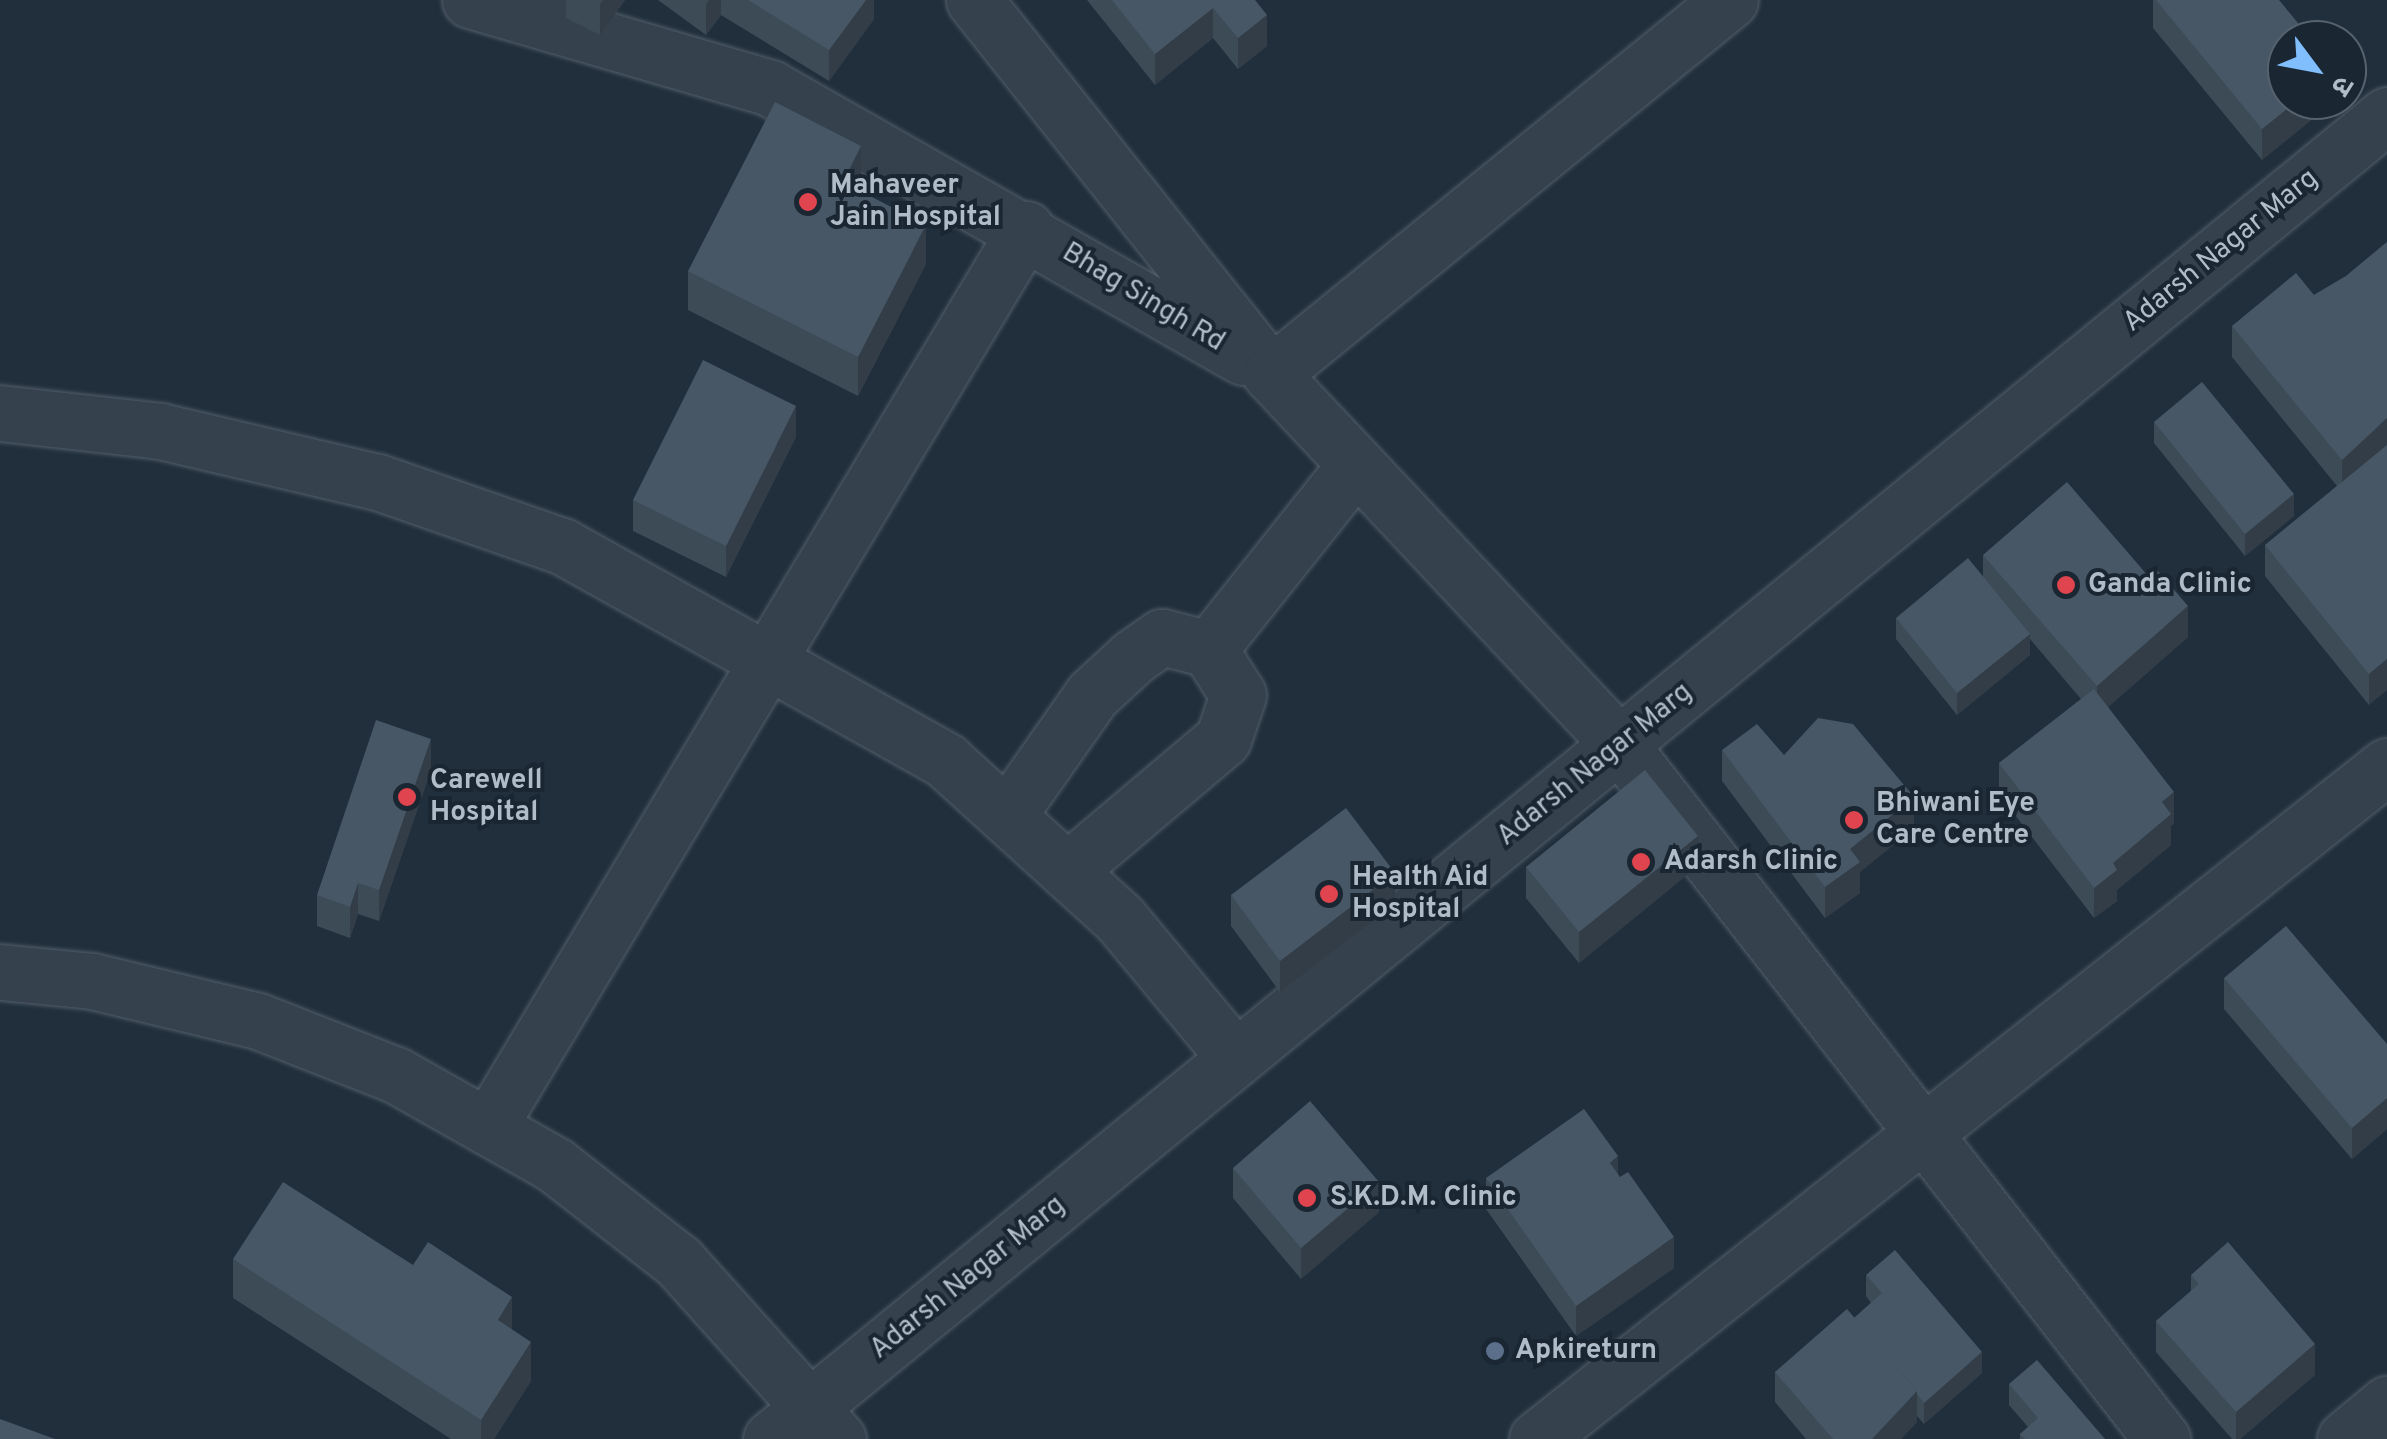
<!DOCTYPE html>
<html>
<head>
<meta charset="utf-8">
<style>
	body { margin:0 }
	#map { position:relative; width:2387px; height:1439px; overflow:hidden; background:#212f3c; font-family:Overpass,"Noto Sans Devanagari",sans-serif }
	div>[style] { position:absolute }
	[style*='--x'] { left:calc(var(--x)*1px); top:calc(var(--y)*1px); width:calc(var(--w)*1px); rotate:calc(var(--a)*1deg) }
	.roads { filter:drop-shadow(0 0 2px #535f6a) drop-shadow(0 0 2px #535f6a) }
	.minor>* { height:55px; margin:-27.5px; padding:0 27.5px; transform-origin:27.5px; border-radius:27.5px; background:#35414c }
	.wall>* { inset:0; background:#3d4b57 }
	.shaded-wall>* { inset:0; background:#323d47 }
	.building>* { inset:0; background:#475765 }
	.dots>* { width:28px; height:28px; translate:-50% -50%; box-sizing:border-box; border:5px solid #1a2631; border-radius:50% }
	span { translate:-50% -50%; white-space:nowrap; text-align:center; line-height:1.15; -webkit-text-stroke:8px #1a2631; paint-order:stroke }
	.poi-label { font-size:28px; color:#b0bcc8; font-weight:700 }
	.left { translate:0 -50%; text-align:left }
	.street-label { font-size:28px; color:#b0bcc8 }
	.north { position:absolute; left:2267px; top:20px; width:100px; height:100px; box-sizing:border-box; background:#1a2631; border:2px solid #56626d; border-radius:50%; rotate:122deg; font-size:28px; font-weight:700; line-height:40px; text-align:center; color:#b0bcc8 }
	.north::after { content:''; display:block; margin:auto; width:35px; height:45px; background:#80befd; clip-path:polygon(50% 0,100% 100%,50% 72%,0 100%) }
</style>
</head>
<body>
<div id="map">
	<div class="roads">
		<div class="minor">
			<i style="--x:470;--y:0;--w:313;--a:16.3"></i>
			<i style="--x:770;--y:88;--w:544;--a:29.63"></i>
			<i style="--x:974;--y:0;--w:478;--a:51.5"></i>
			<i style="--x:1271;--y:374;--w:509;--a:46.75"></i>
			<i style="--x:1620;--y:745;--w:881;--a:52.01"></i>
			<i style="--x:1271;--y:374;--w:592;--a:-39.17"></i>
			<i style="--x:0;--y:413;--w:161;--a:6.4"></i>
			<i style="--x:160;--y:431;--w:224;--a:13.2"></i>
			<i style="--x:378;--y:482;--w:195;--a:19.2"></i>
			<i style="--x:562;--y:546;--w:440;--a:29.2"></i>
			<i style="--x:946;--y:761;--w:235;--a:42.2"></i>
			<i style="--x:1120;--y:919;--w:181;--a:50.2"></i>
			<i style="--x:1209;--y:649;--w:236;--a:-51.5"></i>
			<i style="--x:1007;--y:816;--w:148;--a:-54.9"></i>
			<i style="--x:1092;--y:695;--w:56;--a:-42.8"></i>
			<i style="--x:1133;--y:657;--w:35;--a:-35"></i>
			<i style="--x:1162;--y:637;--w:49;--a:14.3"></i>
			<i style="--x:1209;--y:649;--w:54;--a:57.8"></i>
			<i style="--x:1238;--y:695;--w:46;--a:108.8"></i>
			<i style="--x:1223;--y:739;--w:204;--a:139.8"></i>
			<i style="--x:0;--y:972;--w:92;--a:5.6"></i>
			<i style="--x:92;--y:981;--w:171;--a:13.5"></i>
			<i style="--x:258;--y:1021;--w:148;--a:21.4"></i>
			<i style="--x:396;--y:1075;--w:183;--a:29.5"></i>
			<i style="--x:555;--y:1165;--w:157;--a:38"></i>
			<i style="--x:679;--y:1262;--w:238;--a:48.1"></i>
			<i style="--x:488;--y:1127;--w:1047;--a:-59.07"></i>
			<i style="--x:771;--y:1439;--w:2089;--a:-39.33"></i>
			<i style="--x:1537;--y:1439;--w:1084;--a:-38.37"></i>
			<i style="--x:2345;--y:1439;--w:55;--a:-39.8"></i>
		</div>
	</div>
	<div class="wall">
		<i style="clip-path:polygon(566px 0,625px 0,600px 35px,566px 18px)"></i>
		<i style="clip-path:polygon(658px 0,874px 0,874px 19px,829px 81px,721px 15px,706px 35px)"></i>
		<i style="clip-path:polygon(1087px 0,1255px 0,1267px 46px,1238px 69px,1213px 38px,1155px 85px)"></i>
		<i style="clip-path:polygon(2153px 0,2279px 0,2287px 100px,2336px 100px,2262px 160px,2153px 28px)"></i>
		<i style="clip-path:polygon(861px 185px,859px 190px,926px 264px,858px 396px,688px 310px,688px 271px)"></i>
		<i style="clip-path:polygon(2387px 242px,2369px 705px,2265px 576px,2265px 545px,2337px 486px,2232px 357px,2232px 326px,2314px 295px,2346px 276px)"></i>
		<i style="clip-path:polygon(2154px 422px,2294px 516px,2245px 556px,2154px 443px)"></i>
		<i style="clip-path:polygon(796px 437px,726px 577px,633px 531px,633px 500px)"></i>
		<i style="clip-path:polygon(1983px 555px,2188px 637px,2108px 707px,2174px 823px,2171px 826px,2171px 845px,2117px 890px,2117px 901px,2094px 918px,1999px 794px,1999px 763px,2081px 699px,2030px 639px,2030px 655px,1957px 715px,1896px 639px,1896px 618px,1983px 576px)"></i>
		<i style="clip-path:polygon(1722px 750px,1784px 755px,1914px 828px,1860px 872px,1860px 893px,1825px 918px,1722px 781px)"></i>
		<i style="clip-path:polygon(431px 770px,379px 921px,358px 914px,350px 938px,317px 926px,317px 895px)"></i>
		<i style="clip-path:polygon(1698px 866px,1579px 963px,1526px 898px,1526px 867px)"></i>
		<i style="clip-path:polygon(1231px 895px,1395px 904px,1280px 992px,1231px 926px)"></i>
		<i style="clip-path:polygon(2224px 978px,2387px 1044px,2387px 1129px,2352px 1159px,2224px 1009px)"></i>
		<i style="clip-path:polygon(1233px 1168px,1379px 1212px,1301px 1279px,1233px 1198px)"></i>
		<i style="clip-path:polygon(1618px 1175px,1674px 1268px,1576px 1336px,1486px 1209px,1486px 1178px)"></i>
		<i style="clip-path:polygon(233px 1259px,531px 1381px,494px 1439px,451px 1439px,233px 1298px)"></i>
		<i style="clip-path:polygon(1866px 1275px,1982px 1373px,1924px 1424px,1917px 1416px,1917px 1422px,1901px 1439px,1806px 1439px,1775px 1402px,1775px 1372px,1854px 1318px,1871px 1303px,1866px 1296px)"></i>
		<i style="clip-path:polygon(2191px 1275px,2315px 1375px,2240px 1439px,2232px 1439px,2156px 1352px,2156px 1321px,2191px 1291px)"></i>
		<i style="clip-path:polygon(2009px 1384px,2105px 1439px,2020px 1439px,2020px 1434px,2028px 1427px,2009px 1405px)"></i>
	</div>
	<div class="shaded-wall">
		<i style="clip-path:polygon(603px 0,625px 0,600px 35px,600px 4px)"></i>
		<i style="clip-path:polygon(709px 0,721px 0,721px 15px,706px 35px,706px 4px)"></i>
		<i style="clip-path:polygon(866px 0,874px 0,874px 19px,829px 81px,829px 50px)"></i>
		<i style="clip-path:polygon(1213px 8px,1213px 38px,1155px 85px,1155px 54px)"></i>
		<i style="clip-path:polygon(1267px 15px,1267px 46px,1238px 69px,1238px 38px)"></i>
		<i style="clip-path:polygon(2298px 100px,2336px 100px,2262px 160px,2262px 129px)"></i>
		<i style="clip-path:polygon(861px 146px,861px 185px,843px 221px,843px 182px)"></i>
		<i style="clip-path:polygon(926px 225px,926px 264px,858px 396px,858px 357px)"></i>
		<i style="clip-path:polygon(796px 406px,796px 437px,726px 577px,726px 546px)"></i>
		<i style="clip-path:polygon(2387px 418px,2387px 449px,2342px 491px,2342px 460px)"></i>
		<i style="clip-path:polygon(2294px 494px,2294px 516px,2245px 556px,2245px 534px)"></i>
		<i style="clip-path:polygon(2188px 606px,2188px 637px,2097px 717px,2097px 686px)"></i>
		<i style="clip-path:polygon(2030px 634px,2030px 655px,1957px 715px,1957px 693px)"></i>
		<i style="clip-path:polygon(2387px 659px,2387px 690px,2369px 705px,2369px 674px)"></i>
		<i style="clip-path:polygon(431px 739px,431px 770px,379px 921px,379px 890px)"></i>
		<i style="clip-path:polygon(2174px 792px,2174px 823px,2171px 826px,2171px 845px,2117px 890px,2117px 901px,2094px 918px,2094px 888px,2162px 802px)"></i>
		<i style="clip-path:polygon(1914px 797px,1914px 828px,1860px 872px,1860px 893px,1825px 918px,1825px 887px,1850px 849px)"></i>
		<i style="clip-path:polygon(1698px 836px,1698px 866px,1579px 963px,1579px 932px)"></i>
		<i style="clip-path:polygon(1395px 873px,1395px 904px,1280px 992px,1280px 961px)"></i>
		<i style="clip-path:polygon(358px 883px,358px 914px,350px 938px,350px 907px)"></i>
		<i style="clip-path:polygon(2387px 1098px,2387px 1129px,2352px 1159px,2352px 1128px)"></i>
		<i style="clip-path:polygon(1618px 1156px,1618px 1187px,1610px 1163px)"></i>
		<i style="clip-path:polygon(1379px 1182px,1379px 1212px,1301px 1279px,1301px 1248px)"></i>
		<i style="clip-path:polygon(1674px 1237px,1674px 1268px,1576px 1336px,1576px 1306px)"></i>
		<i style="clip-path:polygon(512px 1297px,512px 1336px,498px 1320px)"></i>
		<i style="clip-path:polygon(531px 1342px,531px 1381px,494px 1439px,481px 1439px,481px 1420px)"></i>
		<i style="clip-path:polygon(2315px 1344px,2315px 1375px,2240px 1439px,2236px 1439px,2236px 1412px)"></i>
		<i style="clip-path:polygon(1982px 1352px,1982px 1373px,1924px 1424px,1924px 1403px)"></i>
		<i style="clip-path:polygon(1917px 1391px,1917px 1422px,1901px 1439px,1872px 1439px)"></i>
	</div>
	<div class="building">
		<i style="clip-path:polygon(748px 0,866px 0,829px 50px)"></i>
		<i style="clip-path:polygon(1112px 0,1255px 0,1267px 15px,1238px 38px,1213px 8px,1155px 54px)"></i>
		<i style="clip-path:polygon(2156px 0,2279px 0,2312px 40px,2287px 40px,2287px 100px,2298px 100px,2262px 129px)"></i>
		<i style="clip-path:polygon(775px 102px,861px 146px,843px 182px,926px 225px,858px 357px,688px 271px)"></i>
		<i style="clip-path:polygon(2387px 242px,2387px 418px,2342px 460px,2232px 326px,2296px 273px,2314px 295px,2346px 276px)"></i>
		<i style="clip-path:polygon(703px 360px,796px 406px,726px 546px,633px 500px)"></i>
		<i style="clip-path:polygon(2202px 382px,2294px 494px,2245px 534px,2154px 422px)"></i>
		<i style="clip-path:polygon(2387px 445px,2387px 659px,2369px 674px,2265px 545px)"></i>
		<i style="clip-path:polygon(2067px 482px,2149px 577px,2157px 570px,2188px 606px,2097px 686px,1983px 555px)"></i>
		<i style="clip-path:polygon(1968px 558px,2030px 634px,1957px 693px,1896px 618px)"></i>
		<i style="clip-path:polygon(2094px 689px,2174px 792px,2162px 802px,2171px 814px,2113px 863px,2117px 870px,2094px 888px,1999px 763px)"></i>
		<i style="clip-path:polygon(1818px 718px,1853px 724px,1914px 797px,1850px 849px,1860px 862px,1825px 887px,1722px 750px,1757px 724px,1784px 755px)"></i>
		<i style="clip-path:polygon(376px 720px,431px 739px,379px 890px,358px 883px,350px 907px,317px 895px)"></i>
		<i style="clip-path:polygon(1645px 770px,1698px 836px,1579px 932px,1526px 867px)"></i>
		<i style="clip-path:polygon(1346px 808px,1395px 873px,1280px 961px,1231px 895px)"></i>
		<i style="clip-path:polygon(2286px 926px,2387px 1044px,2387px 1098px,2352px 1128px,2224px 978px)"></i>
		<i style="clip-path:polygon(1310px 1101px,1379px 1182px,1301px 1248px,1233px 1168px)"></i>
		<i style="clip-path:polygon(1584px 1109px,1618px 1156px,1610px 1163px,1620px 1177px,1628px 1172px,1674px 1237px,1576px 1306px,1486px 1178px)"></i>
		<i style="clip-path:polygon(283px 1182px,413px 1265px,428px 1242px,512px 1297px,498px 1320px,531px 1342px,481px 1420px,233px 1259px)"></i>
		<i style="clip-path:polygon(2228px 1242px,2315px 1344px,2236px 1412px,2156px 1321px,2199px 1284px,2191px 1275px)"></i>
		<i style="clip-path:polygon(1895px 1250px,1982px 1352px,1924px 1403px,1917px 1394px,1917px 1391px,1854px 1318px,1882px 1293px,1866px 1275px)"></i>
		<i style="clip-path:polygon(1847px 1309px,1917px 1391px,1872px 1439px,1833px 1439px,1775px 1372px)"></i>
		<i style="clip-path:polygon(2037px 1360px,2105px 1439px,2025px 1439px,2020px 1434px,2038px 1418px,2009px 1384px)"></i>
		<i style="clip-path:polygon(0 1419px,55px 1439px,0 1439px)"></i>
	</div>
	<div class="dots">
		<i style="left:808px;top:202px;background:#e0444e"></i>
		<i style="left:2066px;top:585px;background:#e0444e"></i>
		<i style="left:407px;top:797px;background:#e0444e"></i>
		<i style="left:1854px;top:820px;background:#e0444e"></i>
		<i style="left:1641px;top:862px;background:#e0444e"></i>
		<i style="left:1329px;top:894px;background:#e0444e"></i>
		<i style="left:1307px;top:1198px;background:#e0444e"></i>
		<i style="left:1495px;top:1351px;background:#5c6f8a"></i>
	</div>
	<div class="poi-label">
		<span class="left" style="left:830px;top:202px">Mahaveer<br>Jain Hospital</span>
		<span class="left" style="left:2088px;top:585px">Ganda Clinic</span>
		<span class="left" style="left:430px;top:797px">Carewell<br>Hospital</span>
		<span class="left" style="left:1876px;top:820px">Bhiwani Eye<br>Care Centre</span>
		<span class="left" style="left:1664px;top:862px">Adarsh Clinic</span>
		<span class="left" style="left:1352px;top:894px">Health Aid<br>Hospital</span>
		<span class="left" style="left:1330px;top:1198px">S.K.D.M. Clinic</span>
		<span class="left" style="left:1515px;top:1351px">Apkireturn</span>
	</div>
	<div class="street-label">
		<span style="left:2221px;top:251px;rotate:-39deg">Adarsh Nagar Marg</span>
		<span style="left:1143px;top:298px;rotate:31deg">Bhag Singh Rd</span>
		<span style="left:1595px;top:765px;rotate:-39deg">Adarsh Nagar Marg</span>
		<span style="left:968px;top:1278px;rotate:-39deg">Adarsh Nagar Marg</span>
	</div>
	<div class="north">उ</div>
</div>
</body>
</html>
